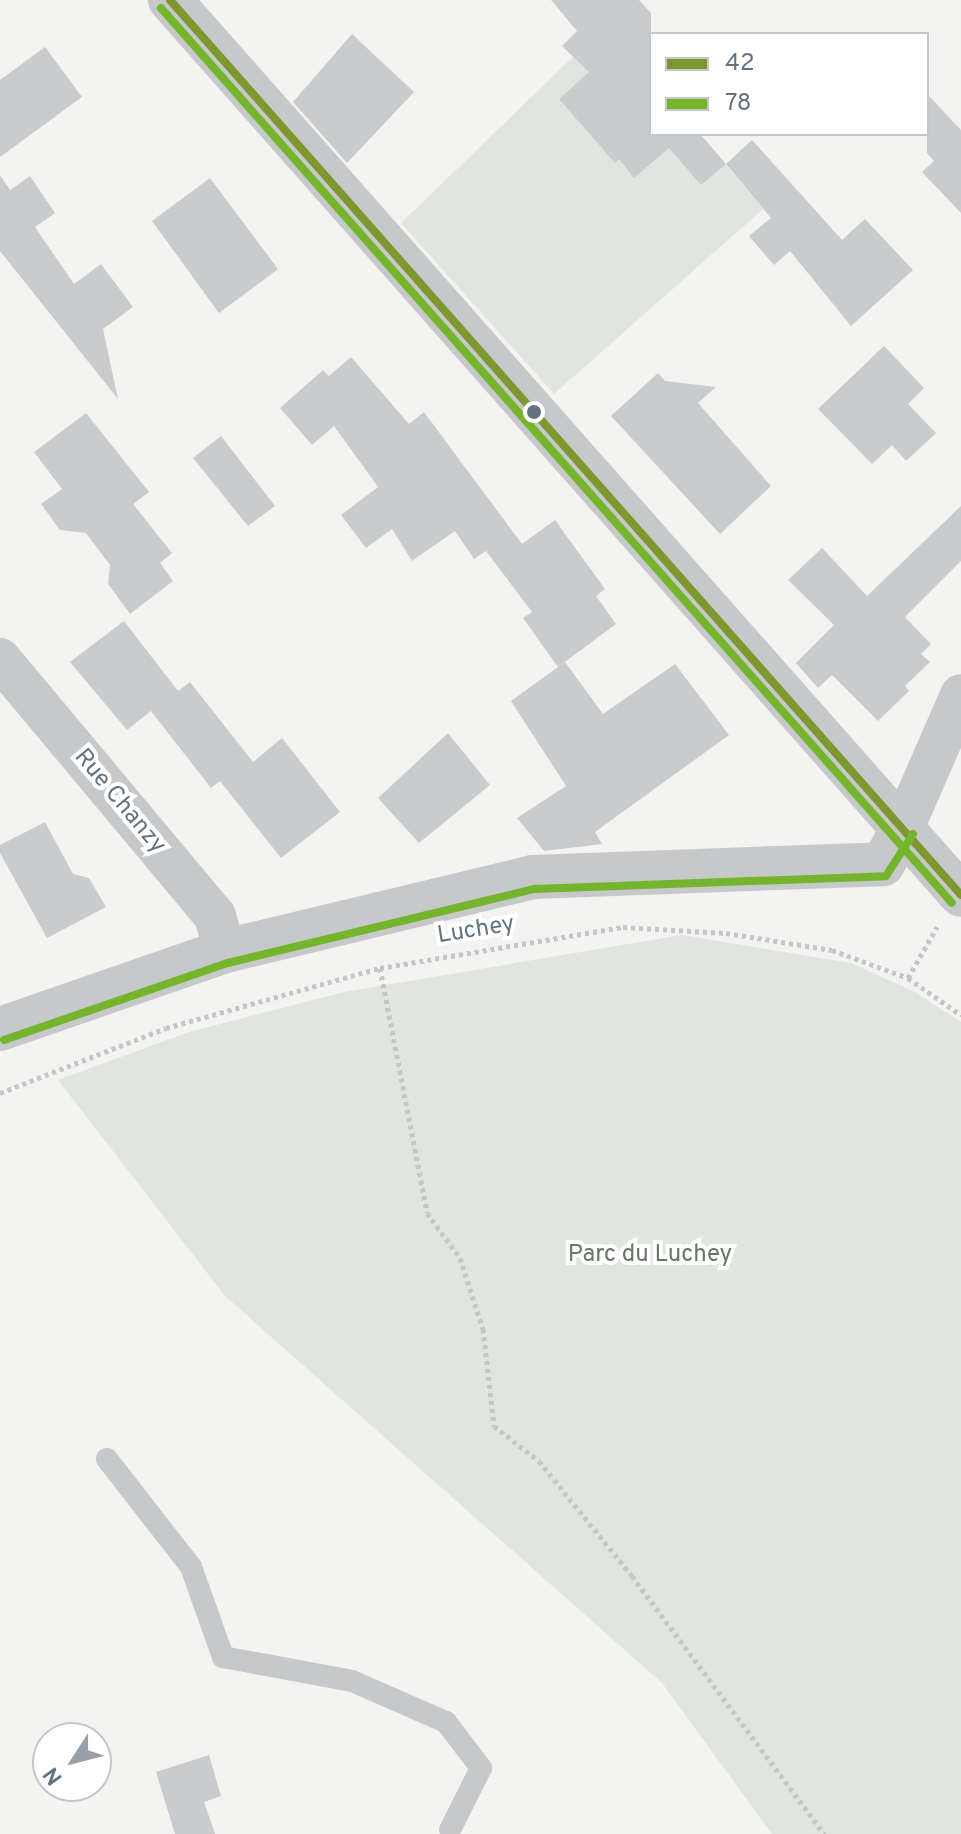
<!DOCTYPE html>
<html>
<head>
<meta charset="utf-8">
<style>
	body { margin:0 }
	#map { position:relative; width:961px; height:1834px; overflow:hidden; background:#f3f3f1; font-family:Overpass,sans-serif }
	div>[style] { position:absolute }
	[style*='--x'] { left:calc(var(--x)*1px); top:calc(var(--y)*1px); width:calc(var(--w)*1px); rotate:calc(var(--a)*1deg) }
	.green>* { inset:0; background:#e1e5df }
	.building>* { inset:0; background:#cacbcc }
	.path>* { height:5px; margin-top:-2.5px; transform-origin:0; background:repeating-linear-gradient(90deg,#c5c6c6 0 4px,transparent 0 8px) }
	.service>* { height:22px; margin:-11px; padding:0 11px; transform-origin:11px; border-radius:11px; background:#c7c8c9 }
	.minor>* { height:42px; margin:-21px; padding:0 21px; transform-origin:21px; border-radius:21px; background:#c7c8c9 }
	.tertiary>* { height:44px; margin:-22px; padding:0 22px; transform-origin:22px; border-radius:22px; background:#c7c8c9 }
	.bus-1>* { height:8px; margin:-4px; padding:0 4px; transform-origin:4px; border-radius:4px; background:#7c982e }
	.bus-2>* { height:8px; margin:-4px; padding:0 4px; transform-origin:4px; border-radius:4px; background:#75b52e }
	.dots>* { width:22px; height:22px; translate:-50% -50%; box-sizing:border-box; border:4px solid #fff; border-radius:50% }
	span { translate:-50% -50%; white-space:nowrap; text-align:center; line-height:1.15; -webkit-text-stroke:8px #fff; paint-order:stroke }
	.street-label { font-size:24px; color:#657380 }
	.park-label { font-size:24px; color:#677763 }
	.legend { position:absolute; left:649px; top:32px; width:280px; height:104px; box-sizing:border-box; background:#fff; border:2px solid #c1c7cc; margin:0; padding:10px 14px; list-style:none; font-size:24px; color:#657380 }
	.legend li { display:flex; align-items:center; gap:16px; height:40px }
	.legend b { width:40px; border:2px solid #c1c7cc }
	.north { position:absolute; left:32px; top:1722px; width:80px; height:80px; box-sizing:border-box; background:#fff; border:2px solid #c1c7cc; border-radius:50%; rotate:234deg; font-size:22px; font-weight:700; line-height:32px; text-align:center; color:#657380 }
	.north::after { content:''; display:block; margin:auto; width:28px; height:36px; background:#97a0a8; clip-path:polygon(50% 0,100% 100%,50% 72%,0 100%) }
</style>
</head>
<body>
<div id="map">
	<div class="green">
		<i style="clip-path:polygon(606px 25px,651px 134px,700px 134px,763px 209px,554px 394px,401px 223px)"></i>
		<i style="clip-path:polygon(682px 935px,851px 963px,913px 991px,961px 1022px,961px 1834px,772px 1834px,662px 1683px,225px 1296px,58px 1080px,189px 1032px,344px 992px)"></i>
	</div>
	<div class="building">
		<i style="clip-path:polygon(551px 0,639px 0,651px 13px,651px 134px,700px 134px,726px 164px,701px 185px,669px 148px,634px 178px,619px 159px,615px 163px,559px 99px,589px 72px,562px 46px,577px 31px)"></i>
		<i style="clip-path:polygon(352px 34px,414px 92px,347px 163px,293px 102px)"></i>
		<i style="clip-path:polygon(45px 47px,82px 97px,0 157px,0 80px)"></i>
		<i style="clip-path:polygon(927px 94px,961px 130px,961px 213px,922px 172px,934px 161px,927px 153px)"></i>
		<i style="clip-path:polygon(752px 140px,842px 240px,865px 219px,913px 270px,851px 326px,790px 251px,774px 265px,749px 236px,771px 218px,726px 164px)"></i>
		<i style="clip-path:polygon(0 175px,10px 190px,30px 176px,55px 213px,35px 227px,74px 284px,101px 264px,133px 307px,103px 329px,118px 399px,0 251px)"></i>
		<i style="clip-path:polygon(210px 178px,278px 269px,219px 313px,152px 221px)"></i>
		<i style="clip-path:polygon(884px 346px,924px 388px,908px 404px,936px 433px,906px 461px,892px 445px,872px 464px,818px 409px)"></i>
		<i style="clip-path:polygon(351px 357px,409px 424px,424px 412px,522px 544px,555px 520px,605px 589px,596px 596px,616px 624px,558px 667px,523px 618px,532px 612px,486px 551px,474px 559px,455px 531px,412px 561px,392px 529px,366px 548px,341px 515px,378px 487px,334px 426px,312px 445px,280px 408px,323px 370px,329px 376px)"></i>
		<i style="clip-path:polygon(658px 373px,665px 381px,716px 387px,698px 403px,771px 486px,720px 534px,611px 416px)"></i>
		<i style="clip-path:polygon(86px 413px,149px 492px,133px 504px,172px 553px,160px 563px,173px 581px,130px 614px,108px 584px,110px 565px,86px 533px,60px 530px,41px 504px,62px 489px,34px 452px)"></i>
		<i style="clip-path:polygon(221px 436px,275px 506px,248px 526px,193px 458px)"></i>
		<i style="clip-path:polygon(961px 506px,961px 561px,905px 617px,931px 644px,921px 654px,930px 662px,905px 686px,909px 691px,878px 721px,832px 675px,818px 688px,796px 663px,834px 625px,788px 580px,822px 548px,867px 596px)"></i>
		<i style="clip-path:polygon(124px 621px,178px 691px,190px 682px,253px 762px,282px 738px,340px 812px,281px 858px,220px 781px,211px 788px,151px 711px,127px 730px,70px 662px)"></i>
		<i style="clip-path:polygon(565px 662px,603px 714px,675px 664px,729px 735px,595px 832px,602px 844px,544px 851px,517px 818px,566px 786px,511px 701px)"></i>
		<i style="clip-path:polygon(448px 733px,490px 785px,419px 843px,378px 798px)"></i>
		<i style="clip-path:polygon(45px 822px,73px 874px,89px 878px,106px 907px,47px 938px,0 853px,0 845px)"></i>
		<i style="clip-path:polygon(209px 1755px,221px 1796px,204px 1802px,215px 1834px,175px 1834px,156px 1772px)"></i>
	</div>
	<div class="path">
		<i style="--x:380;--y:968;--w:249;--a:79.1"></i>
		<i style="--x:427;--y:1213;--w:56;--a:53.7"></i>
		<i style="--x:460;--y:1258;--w:75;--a:72.1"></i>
		<i style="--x:483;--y:1329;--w:98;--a:83.5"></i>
		<i style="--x:494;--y:1426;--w:57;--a:37.9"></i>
		<i style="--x:539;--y:1461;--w:148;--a:51"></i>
		<i style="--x:632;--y:1576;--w:322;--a:53.3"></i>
		<i style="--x:908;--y:978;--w:59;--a:-60.4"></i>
		<i style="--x:0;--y:1093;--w:178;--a:-21.4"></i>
		<i style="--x:166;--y:1028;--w:222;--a:-15.7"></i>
		<i style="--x:380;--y:968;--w:246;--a:-9.6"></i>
		<i style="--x:623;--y:927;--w:103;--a:3.3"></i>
		<i style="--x:726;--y:933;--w:107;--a:9.1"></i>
		<i style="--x:832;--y:950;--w:81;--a:20.2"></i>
		<i style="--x:908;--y:978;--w:65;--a:34.9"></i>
	</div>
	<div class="service">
		<i style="--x:107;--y:1459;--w:137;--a:52.1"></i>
		<i style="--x:191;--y:1567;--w:96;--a:70.4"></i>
		<i style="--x:223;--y:1657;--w:131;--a:10.5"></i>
		<i style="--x:352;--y:1681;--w:103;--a:23.6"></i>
		<i style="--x:446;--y:1722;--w:58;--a:52.7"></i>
		<i style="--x:481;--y:1768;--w:69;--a:116.6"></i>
	</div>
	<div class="minor">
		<i style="--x:0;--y:659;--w:335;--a:50.1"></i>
		<i style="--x:215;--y:916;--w:36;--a:74"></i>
		<i style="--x:903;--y:828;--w:145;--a:-66.4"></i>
	</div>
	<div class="tertiary">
		<i style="--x:170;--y:0;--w:1194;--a:48.53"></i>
		<i style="--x:0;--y:1029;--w:238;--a:-19.1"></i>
		<i style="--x:225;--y:951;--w:317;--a:-13.5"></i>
		<i style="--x:533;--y:877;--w:350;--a:-2.1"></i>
		<i style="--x:883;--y:864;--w:41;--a:-60.9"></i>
	</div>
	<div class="bus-1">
		<i style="--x:170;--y:0;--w:1194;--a:48.53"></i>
	</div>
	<div class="bus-2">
		<i style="--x:161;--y:8;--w:1194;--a:48.53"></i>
		<i style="--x:4;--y:1040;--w:237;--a:-19"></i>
		<i style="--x:228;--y:963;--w:316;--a:-13.6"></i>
		<i style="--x:535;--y:889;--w:351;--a:-2.1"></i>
		<i style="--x:886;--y:876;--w:50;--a:-57.3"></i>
	</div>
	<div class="dots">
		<i style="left:534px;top:412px;background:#657380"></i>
	</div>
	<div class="street-label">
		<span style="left:119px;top:802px;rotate:50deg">Rue Chanzy</span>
		<span style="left:476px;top:931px;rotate:-9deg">Luchey</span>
	</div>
	<div class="park-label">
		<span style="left:650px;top:1256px">Parc du Luchey</span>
	</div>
	<ul class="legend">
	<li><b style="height:10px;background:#7c982e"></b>42</li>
	<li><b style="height:10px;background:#75b52e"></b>78</li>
	</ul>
	<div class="north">N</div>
</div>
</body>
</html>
